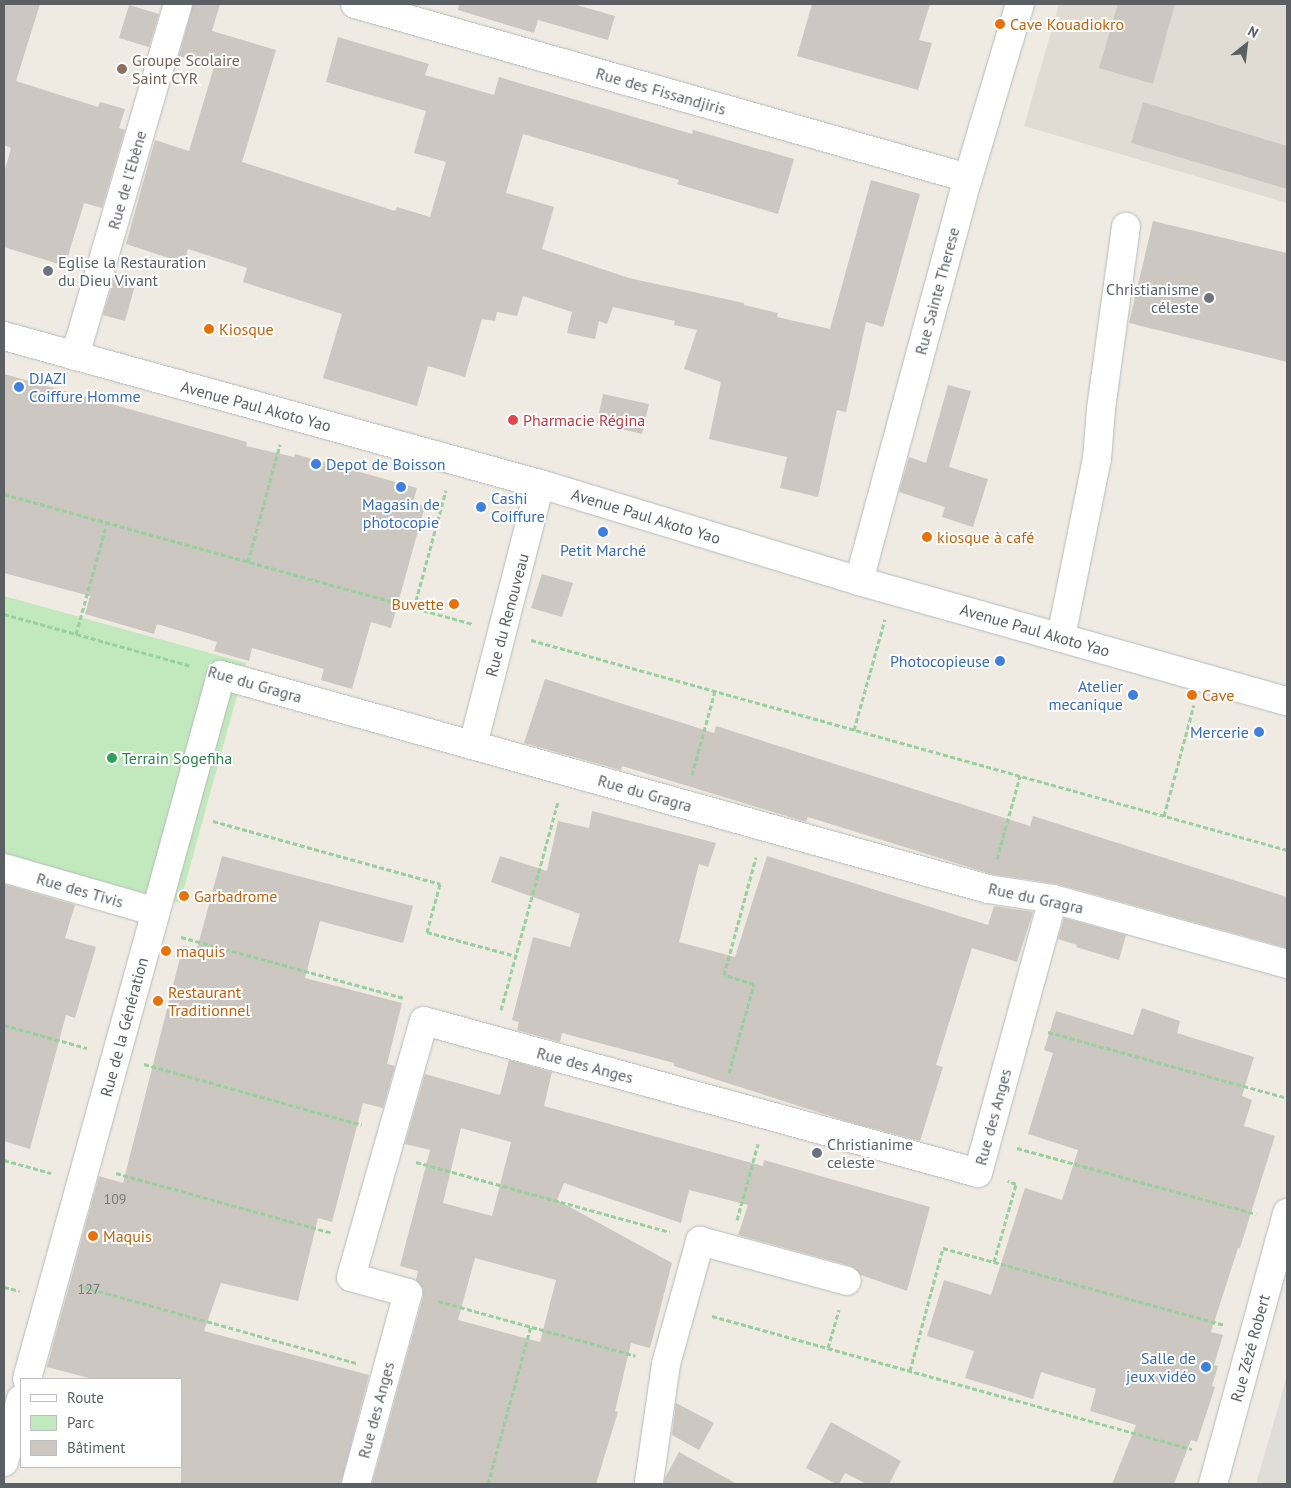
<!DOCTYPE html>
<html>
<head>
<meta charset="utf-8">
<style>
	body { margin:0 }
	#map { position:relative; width:1291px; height:1488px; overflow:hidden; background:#efebe2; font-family:"PT Sans",sans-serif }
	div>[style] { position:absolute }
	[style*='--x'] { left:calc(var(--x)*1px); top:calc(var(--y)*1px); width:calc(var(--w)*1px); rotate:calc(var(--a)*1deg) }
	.industrial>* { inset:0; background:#dfddd7 }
	.education>* { inset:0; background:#e1dcd3 }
	.green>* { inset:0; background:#c2e9bd }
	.building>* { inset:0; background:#ccc7c1 }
	.path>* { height:3px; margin-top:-1.5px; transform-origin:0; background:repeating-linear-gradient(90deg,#98d0a0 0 5px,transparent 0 7.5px) }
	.roads { filter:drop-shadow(0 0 1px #b5babe) drop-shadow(0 0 1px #b5babe) }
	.minor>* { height:28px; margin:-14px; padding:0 14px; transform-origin:14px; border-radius:14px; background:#fff }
	.dots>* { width:14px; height:14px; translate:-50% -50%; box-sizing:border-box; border:2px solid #fff; border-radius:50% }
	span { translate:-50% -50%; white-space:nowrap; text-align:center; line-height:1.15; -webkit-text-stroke:4px #fff; paint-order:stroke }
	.number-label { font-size:14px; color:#777a7c }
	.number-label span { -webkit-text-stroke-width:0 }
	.food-label { font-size:16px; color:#c56008 }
	.left { translate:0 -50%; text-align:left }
	.right { translate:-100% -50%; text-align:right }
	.education-label { font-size:16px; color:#785e54 }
	.street-label { font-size:16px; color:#5b6065 }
	.worship-label { font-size:16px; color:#5b616d }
	.shop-label { font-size:16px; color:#366cbe }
	.health-label { font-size:16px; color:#be3a42 }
	.leisure-label { font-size:16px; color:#27864d }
	.frame { position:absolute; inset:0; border:5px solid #5b6065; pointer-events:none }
	.legend { position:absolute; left:20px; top:1378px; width:162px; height:90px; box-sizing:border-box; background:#fff; border:1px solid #bdbfc1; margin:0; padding:6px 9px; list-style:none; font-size:15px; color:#5b6065 }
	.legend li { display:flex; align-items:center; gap:10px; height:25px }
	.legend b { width:25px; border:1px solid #bdbfc1 }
	.north { position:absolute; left:1221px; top:20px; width:50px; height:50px; -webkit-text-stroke:4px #fff; paint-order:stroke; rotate:29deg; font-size:14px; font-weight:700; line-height:20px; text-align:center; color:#5b6065 }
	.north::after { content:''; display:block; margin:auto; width:18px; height:22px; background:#5b6065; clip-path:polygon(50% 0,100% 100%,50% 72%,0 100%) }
</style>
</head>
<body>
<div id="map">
	<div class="industrial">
		<i style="clip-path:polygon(1287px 1376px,1287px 1484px,1256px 1484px)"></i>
	</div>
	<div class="education">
		<i style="clip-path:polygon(1059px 4px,1287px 4px,1287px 203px,1024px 126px)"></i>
	</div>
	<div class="green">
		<i style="clip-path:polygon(4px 596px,246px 663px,180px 903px,4px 854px)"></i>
	</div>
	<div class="building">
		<i style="clip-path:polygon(4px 4px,40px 4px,16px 81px,98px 107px,100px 102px,125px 109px,119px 128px,125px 130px,102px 208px,84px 203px,65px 266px,4px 247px,4px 173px,11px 148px,4px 145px)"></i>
		<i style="clip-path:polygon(193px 4px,220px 4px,212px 31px,276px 50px,242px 162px,395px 211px,397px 207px,430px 217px,446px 162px,414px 153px,426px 111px,326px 82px,338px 37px,429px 64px,425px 75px,494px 95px,499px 77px,692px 134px,693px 130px,794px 159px,778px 214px,677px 184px,679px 180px,523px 134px,506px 193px,554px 207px,542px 249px,629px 278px,744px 303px,744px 305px,778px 313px,777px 317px,830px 329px,871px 180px,920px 194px,883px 327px,866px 322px,846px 412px,837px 410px,818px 497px,780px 488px,787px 457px,709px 439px,721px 382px,684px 369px,697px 330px,674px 325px,675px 321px,613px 307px,607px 324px,599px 321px,595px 339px,567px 333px,572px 312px,523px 296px,517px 316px,497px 312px,495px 321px,482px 319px,465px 377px,428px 366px,417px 406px,323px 378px,342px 314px,243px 282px,247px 268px,188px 249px,184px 263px,126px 244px,155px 140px,189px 151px,214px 67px,179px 56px)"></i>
		<i style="clip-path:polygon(459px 4px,573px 4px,615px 16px,608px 40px,538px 20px,534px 33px,458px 10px)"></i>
		<i style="clip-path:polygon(812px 4px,930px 4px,919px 40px,932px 43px,918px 90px,797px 56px)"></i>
		<i style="clip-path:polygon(1118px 4px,1175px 4px,1153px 84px,1099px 68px)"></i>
		<i style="clip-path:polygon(129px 5px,159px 14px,149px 47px,119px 38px)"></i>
		<i style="clip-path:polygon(1143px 102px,1287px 146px,1287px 189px,1131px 143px)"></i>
		<i style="clip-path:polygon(1153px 221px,1287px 253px,1287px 362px,1129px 323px)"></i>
		<i style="clip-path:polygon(115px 276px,136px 282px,125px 321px,103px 315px)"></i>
		<i style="clip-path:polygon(4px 374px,247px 442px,246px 446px,294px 457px,295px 454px,417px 488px,413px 503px,425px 506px,391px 628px,371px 622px,352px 689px,321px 680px,324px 669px,252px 648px,249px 661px,214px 651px,217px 642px,191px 634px,157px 624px,154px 634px,85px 614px,90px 596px,4px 573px)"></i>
		<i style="clip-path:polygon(948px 385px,971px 391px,949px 467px,988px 479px,973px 527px,942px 517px,945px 507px,899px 492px,909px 457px,926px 463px)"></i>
		<i style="clip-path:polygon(603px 394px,649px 404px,642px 434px,597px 423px)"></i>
		<i style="clip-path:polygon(542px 574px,573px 583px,562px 617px,531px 608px)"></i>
		<i style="clip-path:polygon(545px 679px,714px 733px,716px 726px,1030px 826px,1033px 816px,1287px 897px,1287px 948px,1057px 884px,991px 874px,808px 817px,806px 822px,622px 766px,621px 770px,524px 743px)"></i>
		<i style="clip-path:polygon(592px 811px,716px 843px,708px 867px,699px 864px,679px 942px,735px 957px,767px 856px,988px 925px,994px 906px,1033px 912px,1017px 962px,972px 948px,936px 1065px,943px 1067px,920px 1141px,846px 1121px,674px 1066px,674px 1063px,562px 1033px,560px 1042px,517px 1030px,519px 1022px,512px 1020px,533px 937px,570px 947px,580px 914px,491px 882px,500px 856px,547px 871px,558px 821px,589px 828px)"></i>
		<i style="clip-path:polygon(222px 856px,413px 906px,403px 943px,320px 921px,305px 978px,402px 1003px,387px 1064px,395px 1066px,383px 1108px,363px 1103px,332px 1222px,318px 1218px,298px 1301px,221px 1283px,204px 1331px,369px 1375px,341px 1484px,181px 1484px,181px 1379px,93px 1379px,47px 1367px,99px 1176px,123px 1183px,183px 946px,197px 949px)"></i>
		<i style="clip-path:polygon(4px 884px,75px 905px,65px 938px,96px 947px,75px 1018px,66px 1015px,30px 1149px,4px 1141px)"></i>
		<i style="clip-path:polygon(1064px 918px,1126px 935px,1119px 960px,1076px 947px,1077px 945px,1058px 939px)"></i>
		<i style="clip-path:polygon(1142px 1008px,1180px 1021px,1177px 1033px,1254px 1057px,1242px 1096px,1252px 1100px,1244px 1126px,1275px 1136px,1240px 1248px,1238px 1248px,1211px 1332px,1223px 1335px,1214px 1365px,1218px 1366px,1212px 1386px,1215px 1387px,1197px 1442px,1191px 1440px,1174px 1484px,1112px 1484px,1136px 1425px,1090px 1411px,1096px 1389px,1041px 1372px,1033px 1399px,965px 1378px,974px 1351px,927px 1336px,944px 1280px,991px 1295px,1025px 1188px,1062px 1200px,1078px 1150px,1028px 1134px,1053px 1053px,1044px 1050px,1056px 1011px,1133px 1035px)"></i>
		<i style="clip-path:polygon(evenodd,509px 1060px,552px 1072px,544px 1106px,763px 1166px,764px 1160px,930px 1207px,907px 1291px,861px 1275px,851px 1266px,738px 1235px,748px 1205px,689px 1190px,681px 1223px,564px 1183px,557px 1200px,672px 1263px,650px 1348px,631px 1343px,615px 1411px,618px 1412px,596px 1484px,372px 1484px,423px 1297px,423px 1289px,416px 1280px,418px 1271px,400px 1266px,430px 1150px,405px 1144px,425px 1074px,500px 1095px,509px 1060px,461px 1128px,511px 1142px,492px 1216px,443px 1203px,461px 1128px,509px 1060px,475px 1258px,556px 1280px,540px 1342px,458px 1320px,475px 1258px)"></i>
		<i style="clip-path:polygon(676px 1403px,714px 1423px,699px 1450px,672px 1435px)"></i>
		<i style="clip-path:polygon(831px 1422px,901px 1461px,889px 1484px,867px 1484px,845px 1473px,839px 1484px,836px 1484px,806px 1468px)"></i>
		<i style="clip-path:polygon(679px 1452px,737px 1484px,664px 1484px,665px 1478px)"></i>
	</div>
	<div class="path">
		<i style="--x:4;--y:494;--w:486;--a:15.5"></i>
		<i style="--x:248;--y:562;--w:122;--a:-74.8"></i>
		<i style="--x:414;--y:608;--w:122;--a:-74.8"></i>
		<i style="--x:4;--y:614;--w:194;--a:15.5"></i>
		<i style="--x:76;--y:634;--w:115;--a:-74.4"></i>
		<i style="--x:531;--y:640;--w:785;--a:15.52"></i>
		<i style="--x:854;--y:730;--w:115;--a:-74.4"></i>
		<i style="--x:692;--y:775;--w:87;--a:-74.7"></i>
		<i style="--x:1164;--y:816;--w:115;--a:-74.9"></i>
		<i style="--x:213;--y:821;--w:236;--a:15.5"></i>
		<i style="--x:440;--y:884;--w:50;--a:105.2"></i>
		<i style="--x:427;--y:932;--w:92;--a:15.1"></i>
		<i style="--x:997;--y:859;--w:86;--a:-74.5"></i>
		<i style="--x:181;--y:937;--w:231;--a:15.3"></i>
		<i style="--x:501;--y:1010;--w:216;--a:-74.7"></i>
		<i style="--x:4;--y:1025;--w:86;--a:15.5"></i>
		<i style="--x:1048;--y:1032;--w:248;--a:15.4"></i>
		<i style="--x:144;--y:1064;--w:226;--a:15.6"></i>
		<i style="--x:729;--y:1073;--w:92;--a:-74.3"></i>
		<i style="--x:754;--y:984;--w:31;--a:-163"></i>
		<i style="--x:724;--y:975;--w:122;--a:-74.8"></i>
		<i style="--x:1017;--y:1148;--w:248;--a:15.4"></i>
		<i style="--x:4;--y:1160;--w:49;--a:15.5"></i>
		<i style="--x:416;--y:1162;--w:263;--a:15.4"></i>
		<i style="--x:116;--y:1173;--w:224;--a:15.5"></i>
		<i style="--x:737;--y:1220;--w:79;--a:-74.6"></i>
		<i style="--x:994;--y:1262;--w:81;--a:-74.2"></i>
		<i style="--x:1016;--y:1184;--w:9;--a:-159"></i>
		<i style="--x:4;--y:1287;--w:16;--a:14"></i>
		<i style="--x:84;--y:1287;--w:283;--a:15.6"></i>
		<i style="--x:438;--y:1301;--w:205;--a:15.5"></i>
		<i style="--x:712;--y:1316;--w:498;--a:15.5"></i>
		<i style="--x:828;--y:1348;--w:40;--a:-74"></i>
		<i style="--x:910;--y:1371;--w:127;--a:-75"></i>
		<i style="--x:943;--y:1248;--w:292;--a:15.3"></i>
		<i style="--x:488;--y:1484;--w:164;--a:-74.8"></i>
	</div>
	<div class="roads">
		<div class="minor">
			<i style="--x:355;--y:4;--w:637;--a:15.85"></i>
			<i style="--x:4;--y:336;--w:556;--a:15.44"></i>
			<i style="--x:540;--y:484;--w:333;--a:16.9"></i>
			<i style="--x:859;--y:581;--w:445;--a:15.7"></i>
			<i style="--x:75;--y:356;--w:367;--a:-73.7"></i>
			<i style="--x:859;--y:581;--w:417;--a:-74.9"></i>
			<i style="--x:968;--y:178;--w:182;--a:-73.4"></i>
			<i style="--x:1061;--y:637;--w:182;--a:-78.6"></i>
			<i style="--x:1097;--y:459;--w:50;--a:-85.4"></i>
			<i style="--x:1101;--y:409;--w:184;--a:-82.2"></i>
			<i style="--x:473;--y:745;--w:269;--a:-75.6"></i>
			<i style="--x:4;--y:868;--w:158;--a:16.1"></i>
			<i style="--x:27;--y:1379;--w:730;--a:-74.59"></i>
			<i style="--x:221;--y:675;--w:796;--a:15.59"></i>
			<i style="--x:988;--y:889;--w:66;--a:8.7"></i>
			<i style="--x:1053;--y:899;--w:243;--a:15.5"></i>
			<i style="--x:4;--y:1462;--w:65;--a:-74.9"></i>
			<i style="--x:649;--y:1482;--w:119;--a:-81.8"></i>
			<i style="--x:666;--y:1364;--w:128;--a:-74.5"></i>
			<i style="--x:700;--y:1241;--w:152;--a:15.2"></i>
			<i style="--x:356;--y:1484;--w:198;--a:-74.8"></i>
			<i style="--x:408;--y:1293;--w:59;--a:-164.3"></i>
			<i style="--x:351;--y:1277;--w:266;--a:-74.1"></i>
			<i style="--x:424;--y:1021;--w:574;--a:15.34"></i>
			<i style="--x:978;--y:1173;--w:284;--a:-74.7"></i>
			<i style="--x:1213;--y:1484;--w:281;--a:-74.7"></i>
		</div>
	</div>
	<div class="dots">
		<i style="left:1000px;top:24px;background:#e8710a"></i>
		<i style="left:122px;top:69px;background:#8d6e63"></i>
		<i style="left:48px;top:271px;background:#6b7280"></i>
		<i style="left:1209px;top:298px;background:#6b7280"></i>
		<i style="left:209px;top:329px;background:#e8710a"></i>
		<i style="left:19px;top:387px;background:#3f7fe0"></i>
		<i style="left:513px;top:420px;background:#e0444e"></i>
		<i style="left:316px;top:464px;background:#3f7fe0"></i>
		<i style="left:401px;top:487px;background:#3f7fe0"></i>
		<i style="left:481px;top:507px;background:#3f7fe0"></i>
		<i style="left:603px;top:532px;background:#3f7fe0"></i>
		<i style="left:927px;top:537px;background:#e8710a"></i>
		<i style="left:454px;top:604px;background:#e8710a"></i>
		<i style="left:1000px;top:661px;background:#3f7fe0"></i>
		<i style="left:1133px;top:695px;background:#3f7fe0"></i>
		<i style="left:1192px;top:695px;background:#e8710a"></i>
		<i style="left:1259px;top:732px;background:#3f7fe0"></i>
		<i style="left:112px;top:758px;background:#2e9e5b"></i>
		<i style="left:184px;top:896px;background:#e8710a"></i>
		<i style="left:166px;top:951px;background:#e8710a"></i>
		<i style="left:158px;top:1001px;background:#e8710a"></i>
		<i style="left:817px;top:1153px;background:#6b7280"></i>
		<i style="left:93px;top:1236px;background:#e8710a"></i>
		<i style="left:1206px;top:1367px;background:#3f7fe0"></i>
	</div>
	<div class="number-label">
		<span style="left:115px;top:1199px">109</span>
		<span style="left:89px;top:1289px">127</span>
	</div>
	<div class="food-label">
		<span class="left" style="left:1010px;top:24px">Cave Kouadiokro</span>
		<span class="left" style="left:219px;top:329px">Kiosque</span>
		<span class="left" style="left:937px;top:537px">kiosque à café</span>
		<span class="right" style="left:444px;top:604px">Buvette</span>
		<span class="left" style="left:1202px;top:695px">Cave</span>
		<span class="left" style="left:194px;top:896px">Garbadrome</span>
		<span class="left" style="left:176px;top:951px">maquis</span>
		<span class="left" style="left:168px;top:1001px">Restaurant<br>Traditionnel</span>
		<span class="left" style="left:103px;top:1236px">Maquis</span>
	</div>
	<div class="education-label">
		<span class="left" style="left:132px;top:69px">Groupe Scolaire<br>Saint CYR</span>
	</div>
	<div class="street-label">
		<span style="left:661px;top:91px;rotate:16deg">Rue des Fissandjiris</span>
		<span style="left:127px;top:180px;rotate:-74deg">Rue de l'Ebène</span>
		<span style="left:937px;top:291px;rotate:-75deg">Rue Sainte Therese</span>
		<span style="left:256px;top:406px;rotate:15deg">Avenue Paul Akoto Yao</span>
		<span style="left:646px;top:516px;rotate:17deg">Avenue Paul Akoto Yao</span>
		<span style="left:507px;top:615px;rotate:-75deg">Rue du Renouveau</span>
		<span style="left:1035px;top:630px;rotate:16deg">Avenue Paul Akoto Yao</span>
		<span style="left:255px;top:684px;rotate:16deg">Rue du Gragra</span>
		<span style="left:645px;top:793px;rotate:16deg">Rue du Gragra</span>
		<span style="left:80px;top:890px;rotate:16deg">Rue des Tivis</span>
		<span style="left:1036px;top:898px;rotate:12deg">Rue du Gragra</span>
		<span style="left:124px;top:1027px;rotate:-75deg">Rue de la Génération</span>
		<span style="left:585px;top:1065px;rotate:15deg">Rue des Anges</span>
		<span style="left:993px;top:1117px;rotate:-75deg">Rue des Anges</span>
		<span style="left:1250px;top:1348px;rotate:-75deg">Rue Zézé Robert</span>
		<span style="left:376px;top:1410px;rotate:-75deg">Rue des Anges</span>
	</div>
	<div class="worship-label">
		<span class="left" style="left:58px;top:271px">Eglise la Restauration<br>du Dieu Vivant</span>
		<span class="right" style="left:1199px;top:298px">Christianisme<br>céleste</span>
		<span class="left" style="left:827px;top:1153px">Christianime<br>celeste</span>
	</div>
	<div class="shop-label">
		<span class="left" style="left:29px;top:387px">DJAZI<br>Coiffure Homme</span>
		<span class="left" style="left:326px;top:464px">Depot de Boisson</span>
		<span class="left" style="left:491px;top:507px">Cashi<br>Coiffure</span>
		<span style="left:401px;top:513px">Magasin de<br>photocopie</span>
		<span style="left:603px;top:550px">Petit Marché</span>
		<span class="right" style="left:990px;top:661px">Photocopieuse</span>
		<span class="right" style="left:1123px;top:695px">Atelier<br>mecanique</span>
		<span class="right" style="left:1249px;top:732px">Mercerie</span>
		<span class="right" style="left:1196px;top:1367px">Salle de<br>jeux vidéo</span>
	</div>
	<div class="health-label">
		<span class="left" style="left:523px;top:420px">Pharmacie Régina</span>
	</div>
	<div class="leisure-label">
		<span class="left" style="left:122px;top:758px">Terrain Sogefiha</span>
	</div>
	<div class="frame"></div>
	<ul class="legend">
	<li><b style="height:6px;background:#fff"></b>Route</li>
	<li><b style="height:14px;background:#c2e9bd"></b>Parc</li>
	<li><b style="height:14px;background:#ccc7c1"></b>Bâtiment</li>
	</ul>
	<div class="north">N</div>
</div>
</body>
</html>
